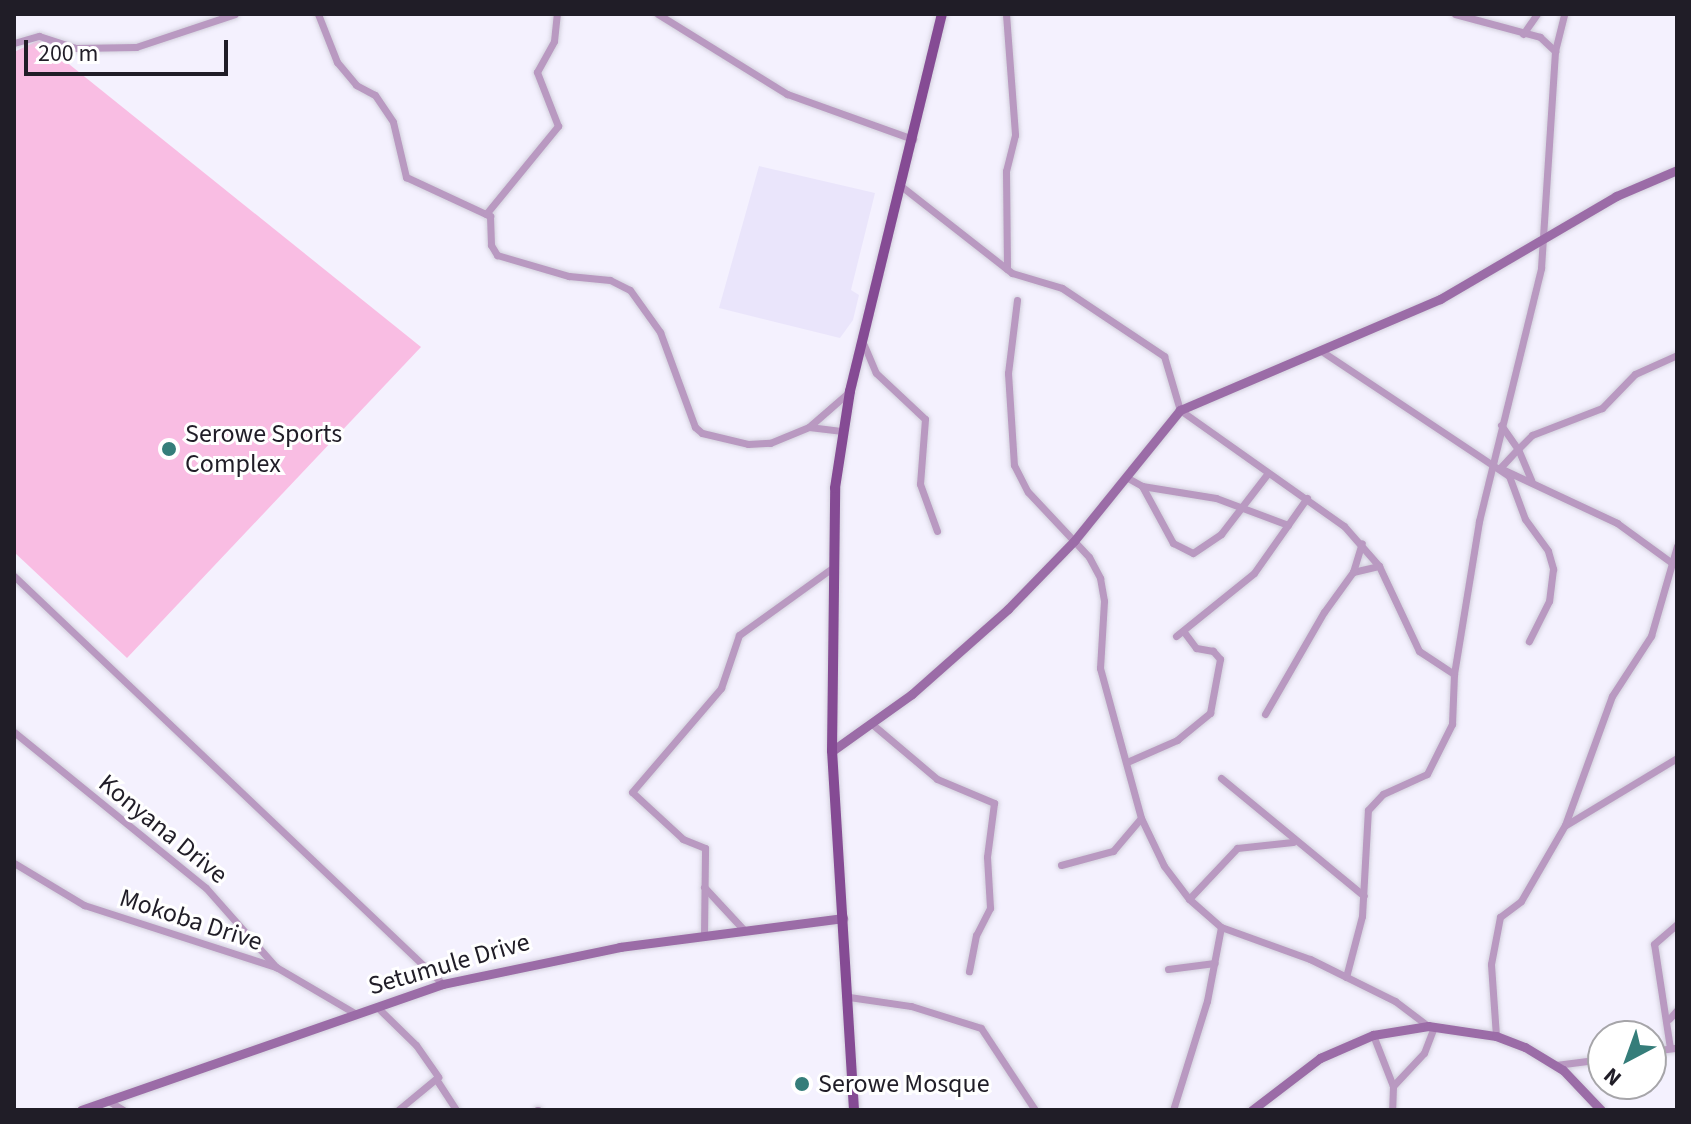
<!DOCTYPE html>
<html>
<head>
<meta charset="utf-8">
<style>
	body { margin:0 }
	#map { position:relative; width:1691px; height:1124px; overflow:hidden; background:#f4f1fe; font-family:"Source Sans 3",sans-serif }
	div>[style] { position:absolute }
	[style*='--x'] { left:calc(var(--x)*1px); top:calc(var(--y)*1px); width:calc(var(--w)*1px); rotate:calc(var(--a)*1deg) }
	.built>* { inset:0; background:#eae5fb }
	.green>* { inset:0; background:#f9bde3 }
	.roads { filter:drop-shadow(0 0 2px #d2cfdc) drop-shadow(0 0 2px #d2cfdc) }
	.street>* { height:7px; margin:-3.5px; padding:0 3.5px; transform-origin:3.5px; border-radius:3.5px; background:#b999c1 }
	.secondary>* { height:9px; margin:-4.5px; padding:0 4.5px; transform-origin:4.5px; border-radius:4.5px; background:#9b6ca7 }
	.primary>* { height:10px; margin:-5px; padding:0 5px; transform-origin:5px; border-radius:5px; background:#854b94 }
	.dots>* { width:22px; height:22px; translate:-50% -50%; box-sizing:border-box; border:4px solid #fff; border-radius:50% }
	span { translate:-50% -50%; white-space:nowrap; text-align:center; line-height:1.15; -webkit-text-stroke:6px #fff; paint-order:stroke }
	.poi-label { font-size:26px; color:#201d27 }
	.left { translate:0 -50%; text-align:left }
	.street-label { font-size:26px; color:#201d27 }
	.frame { position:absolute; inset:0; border:16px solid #201d27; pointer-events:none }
	.north { position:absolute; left:1587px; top:1020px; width:80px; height:80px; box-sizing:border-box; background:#fff; border:2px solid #a6a5a9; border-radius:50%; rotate:221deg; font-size:22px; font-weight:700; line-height:32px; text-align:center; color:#201d27 }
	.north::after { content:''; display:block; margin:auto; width:28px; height:36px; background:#357d7a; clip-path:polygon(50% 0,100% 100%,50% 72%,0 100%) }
	.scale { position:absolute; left:24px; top:40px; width:204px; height:36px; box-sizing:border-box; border:4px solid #201d27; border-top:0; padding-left:10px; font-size:24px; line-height:28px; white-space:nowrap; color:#201d27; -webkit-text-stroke:6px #fff; paint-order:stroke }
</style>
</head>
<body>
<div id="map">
	<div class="built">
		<i style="clip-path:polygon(759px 166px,875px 193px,851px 290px,859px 295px,853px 320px,840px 338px,719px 308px)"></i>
	</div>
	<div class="green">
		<i style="clip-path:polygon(39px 40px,421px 347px,127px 658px,14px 552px,14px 52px)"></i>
	</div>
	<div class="roads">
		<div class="street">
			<i style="--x:318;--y:14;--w:52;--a:68.4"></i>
			<i style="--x:337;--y:62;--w:30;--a:50"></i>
			<i style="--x:356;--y:85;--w:21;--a:28"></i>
			<i style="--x:375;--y:95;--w:32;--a:56"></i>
			<i style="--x:393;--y:122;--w:57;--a:76.7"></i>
			<i style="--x:406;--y:177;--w:93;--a:24.9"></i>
			<i style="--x:490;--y:216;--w:29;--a:88"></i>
			<i style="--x:491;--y:245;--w:12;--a:59"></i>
			<i style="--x:497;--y:255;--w:75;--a:16.3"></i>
			<i style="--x:569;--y:276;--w:41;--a:5.6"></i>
			<i style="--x:610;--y:280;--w:22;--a:27"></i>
			<i style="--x:630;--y:290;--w:52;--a:54.5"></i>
			<i style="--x:660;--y:332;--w:101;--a:69.8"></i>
			<i style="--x:695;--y:427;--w:9;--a:41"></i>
			<i style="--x:702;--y:433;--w:47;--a:13.4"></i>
			<i style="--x:748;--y:444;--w:22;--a:-3"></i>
			<i style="--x:770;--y:443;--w:42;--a:-22.3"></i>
			<i style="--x:809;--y:427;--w:32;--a:7"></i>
			<i style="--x:658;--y:14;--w:152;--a:31.8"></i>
			<i style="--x:787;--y:94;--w:134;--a:19.7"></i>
			<i style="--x:1006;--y:14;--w:121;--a:85.7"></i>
			<i style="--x:1015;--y:135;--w:37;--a:104"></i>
			<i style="--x:1006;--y:171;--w:98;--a:89.4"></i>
			<i style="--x:1455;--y:14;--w:88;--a:15.1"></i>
			<i style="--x:1540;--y:37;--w:21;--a:43"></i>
			<i style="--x:1523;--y:34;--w:24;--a:-55"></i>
			<i style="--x:14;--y:43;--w:26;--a:-16"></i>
			<i style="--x:39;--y:36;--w:38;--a:18"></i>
			<i style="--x:75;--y:48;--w:61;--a:-0.9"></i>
			<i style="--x:136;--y:47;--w:104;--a:-18.4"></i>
			<i style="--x:901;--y:186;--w:141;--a:38.1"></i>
			<i style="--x:1012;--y:273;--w:52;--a:16.7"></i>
			<i style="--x:1062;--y:288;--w:123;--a:33.7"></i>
			<i style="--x:1164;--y:356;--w:56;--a:73.5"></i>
			<i style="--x:1180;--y:410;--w:201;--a:35.3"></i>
			<i style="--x:1344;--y:526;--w:53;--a:48.8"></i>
			<i style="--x:1379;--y:566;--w:94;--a:64.8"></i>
			<i style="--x:1419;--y:651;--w:42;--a:33.3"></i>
			<i style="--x:486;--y:214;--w:114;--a:-50.7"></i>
			<i style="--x:558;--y:126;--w:58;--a:-111.3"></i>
			<i style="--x:537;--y:72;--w:35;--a:-61"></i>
			<i style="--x:554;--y:41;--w:27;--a:-84"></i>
			<i style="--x:1017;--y:300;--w:74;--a:97"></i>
			<i style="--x:1008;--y:373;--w:92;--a:86.3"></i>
			<i style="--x:1014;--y:465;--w:30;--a:63"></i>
			<i style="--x:1028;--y:492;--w:89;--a:46.8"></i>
			<i style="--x:1089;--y:557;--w:24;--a:62"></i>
			<i style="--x:1100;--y:578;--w:23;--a:80"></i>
			<i style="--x:1104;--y:601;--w:67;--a:93.4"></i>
			<i style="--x:1100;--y:668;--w:156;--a:74.7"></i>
			<i style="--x:1141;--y:818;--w:53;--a:64.4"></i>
			<i style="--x:1164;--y:866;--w:41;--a:52.9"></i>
			<i style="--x:1189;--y:899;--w:43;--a:41.2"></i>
			<i style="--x:1221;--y:927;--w:95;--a:19.8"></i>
			<i style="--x:1310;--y:959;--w:95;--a:26.3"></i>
			<i style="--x:1395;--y:1001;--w:41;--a:37.1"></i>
			<i style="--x:864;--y:345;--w:30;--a:67"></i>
			<i style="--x:876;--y:373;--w:67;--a:43.2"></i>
			<i style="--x:925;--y:419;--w:65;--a:94.4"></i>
			<i style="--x:920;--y:484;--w:50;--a:70.1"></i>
			<i style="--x:1320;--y:350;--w:227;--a:33.7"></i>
			<i style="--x:1509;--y:476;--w:46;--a:69.6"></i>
			<i style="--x:1525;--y:519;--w:39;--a:54"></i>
			<i style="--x:1548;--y:551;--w:19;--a:74"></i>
			<i style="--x:1553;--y:569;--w:32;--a:97"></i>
			<i style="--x:1549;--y:601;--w:45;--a:116.6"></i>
			<i style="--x:1501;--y:425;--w:29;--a:55"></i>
			<i style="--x:1518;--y:449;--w:20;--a:-45"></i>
			<i style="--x:1532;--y:435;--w:75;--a:-21.1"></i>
			<i style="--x:1602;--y:408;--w:47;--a:-45.9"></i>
			<i style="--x:1635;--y:374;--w:46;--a:-24.3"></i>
			<i style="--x:810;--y:426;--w:52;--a:-41.1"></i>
			<i style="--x:1518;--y:449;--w:34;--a:67"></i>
			<i style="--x:1500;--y:468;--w:26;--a:-47"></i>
			<i style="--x:1504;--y:470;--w:125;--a:25.1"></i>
			<i style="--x:1617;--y:523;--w:68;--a:36"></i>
			<i style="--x:1126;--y:477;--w:18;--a:29"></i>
			<i style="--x:1142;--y:486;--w:75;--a:9.2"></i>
			<i style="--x:1216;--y:498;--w:77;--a:20.6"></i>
			<i style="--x:1142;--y:486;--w:65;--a:61.5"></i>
			<i style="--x:1173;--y:543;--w:22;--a:27"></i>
			<i style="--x:1193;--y:553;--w:34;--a:-34"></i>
			<i style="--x:1221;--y:534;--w:77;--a:-52.4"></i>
			<i style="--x:1353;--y:572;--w:27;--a:-13"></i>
			<i style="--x:14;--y:576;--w:592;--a:43.56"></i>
			<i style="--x:1176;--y:636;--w:100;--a:-38.9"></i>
			<i style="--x:1254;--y:573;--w:92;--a:-54.8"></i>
			<i style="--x:1265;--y:714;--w:118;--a:-60"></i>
			<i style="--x:1324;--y:612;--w:49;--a:-54.1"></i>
			<i style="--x:1353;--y:572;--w:30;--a:-73"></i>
			<i style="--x:872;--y:724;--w:85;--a:40.2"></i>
			<i style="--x:937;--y:779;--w:62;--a:22.8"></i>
			<i style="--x:994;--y:803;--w:54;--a:97.4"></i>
			<i style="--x:987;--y:857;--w:51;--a:86.6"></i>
			<i style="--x:990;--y:908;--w:30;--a:117"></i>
			<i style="--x:976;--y:935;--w:37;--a:101"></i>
			<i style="--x:14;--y:732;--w:247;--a:39.1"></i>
			<i style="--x:206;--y:888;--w:106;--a:48.5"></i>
			<i style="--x:1127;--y:762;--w:55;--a:-23.7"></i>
			<i style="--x:1177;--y:740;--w:43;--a:-39.3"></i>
			<i style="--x:1210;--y:713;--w:55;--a:-79.5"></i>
			<i style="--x:1220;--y:659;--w:11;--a:-131"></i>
			<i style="--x:1213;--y:651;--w:17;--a:-170"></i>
			<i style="--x:1196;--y:648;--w:21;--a:-127"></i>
			<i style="--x:1221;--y:778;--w:185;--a:39.5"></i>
			<i style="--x:1566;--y:825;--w:130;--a:-31.1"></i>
			<i style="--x:14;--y:863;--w:82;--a:31"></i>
			<i style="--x:84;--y:905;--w:202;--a:17.9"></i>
			<i style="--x:276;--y:967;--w:93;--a:30.4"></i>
			<i style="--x:1061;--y:865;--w:54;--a:-15.1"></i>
			<i style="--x:1113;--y:851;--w:43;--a:-49.7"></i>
			<i style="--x:704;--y:887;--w:57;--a:47.1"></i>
			<i style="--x:1189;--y:899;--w:70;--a:-46.7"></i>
			<i style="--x:1237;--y:848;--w:56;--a:-6.1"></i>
			<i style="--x:704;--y:935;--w:87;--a:-89.3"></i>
			<i style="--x:705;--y:848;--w:24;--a:-158"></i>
			<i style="--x:683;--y:839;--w:69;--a:-137.3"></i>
			<i style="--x:632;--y:792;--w:137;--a:-49.4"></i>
			<i style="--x:721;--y:688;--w:56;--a:-71.2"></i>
			<i style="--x:739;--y:635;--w:113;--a:-35.7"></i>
			<i style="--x:1168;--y:969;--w:47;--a:-7.3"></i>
			<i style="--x:1346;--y:977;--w:63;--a:-75.3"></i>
			<i style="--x:1362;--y:916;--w:106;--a:-86.8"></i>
			<i style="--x:1368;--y:810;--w:22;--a:-47"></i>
			<i style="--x:1383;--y:794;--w:48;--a:-24.4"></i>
			<i style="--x:1427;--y:774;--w:56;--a:-63.4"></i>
			<i style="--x:1452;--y:724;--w:50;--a:-87.7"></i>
			<i style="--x:1454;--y:674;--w:155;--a:-80.7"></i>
			<i style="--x:1479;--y:521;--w:260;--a:-76.2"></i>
			<i style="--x:1541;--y:268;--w:217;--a:-86.3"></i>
			<i style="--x:1555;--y:51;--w:38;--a:-76"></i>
			<i style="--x:849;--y:997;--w:63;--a:8.3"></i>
			<i style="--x:911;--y:1006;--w:73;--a:17.4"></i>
			<i style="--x:981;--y:1028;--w:98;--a:56.6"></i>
			<i style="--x:377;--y:1007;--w:54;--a:44.3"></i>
			<i style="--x:416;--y:1045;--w:39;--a:55"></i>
			<i style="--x:438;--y:1077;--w:52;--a:140.5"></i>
			<i style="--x:1669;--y:1019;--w:12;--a:-48"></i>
			<i style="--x:1373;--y:1035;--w:55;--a:68.6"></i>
			<i style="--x:1393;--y:1086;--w:24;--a:92"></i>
			<i style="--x:1496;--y:1036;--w:72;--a:-94"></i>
			<i style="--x:1491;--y:964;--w:48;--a:-79.2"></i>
			<i style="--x:1500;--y:917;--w:26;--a:-37"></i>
			<i style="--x:1521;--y:901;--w:88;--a:-59.9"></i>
			<i style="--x:1565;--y:825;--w:137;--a:-70"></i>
			<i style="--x:1612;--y:696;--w:72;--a:-57"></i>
			<i style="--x:1651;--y:636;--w:94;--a:-73.9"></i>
			<i style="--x:1670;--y:1048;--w:105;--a:-98.7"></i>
			<i style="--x:1654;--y:944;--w:30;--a:-41"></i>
			<i style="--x:1651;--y:1051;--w:26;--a:-7"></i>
			<i style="--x:1556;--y:1065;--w:47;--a:-7.3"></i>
			<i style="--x:438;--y:1082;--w:33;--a:57"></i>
			<i style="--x:1393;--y:1086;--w:45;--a:-46.8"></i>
			<i style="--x:1424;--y:1053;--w:28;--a:-69"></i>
			<i style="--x:107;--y:1100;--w:19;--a:32"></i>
			<i style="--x:537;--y:1110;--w:1;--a:0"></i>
			<i style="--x:1173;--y:1110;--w:114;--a:-72.7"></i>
			<i style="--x:1207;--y:1001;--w:75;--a:-79.3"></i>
		</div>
		<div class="secondary">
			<i style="--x:832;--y:751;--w:98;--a:-35.5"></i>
			<i style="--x:912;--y:694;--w:128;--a:-41.5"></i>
			<i style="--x:1008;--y:609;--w:95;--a:-45.9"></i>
			<i style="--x:1074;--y:541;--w:169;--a:-51"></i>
			<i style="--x:1180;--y:410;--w:283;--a:-23.1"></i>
			<i style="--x:1440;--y:299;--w:204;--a:-30.3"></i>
			<i style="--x:1616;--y:196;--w:66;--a:-23.1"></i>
			<i style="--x:81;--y:1110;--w:383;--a:-19.2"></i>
			<i style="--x:443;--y:984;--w:181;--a:-11.8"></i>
			<i style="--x:620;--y:947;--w:225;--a:-7.4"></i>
			<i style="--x:1252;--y:1110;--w:86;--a:-37.4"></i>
			<i style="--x:1320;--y:1058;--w:58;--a:-23.5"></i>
			<i style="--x:1373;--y:1035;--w:56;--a:-9.3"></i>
			<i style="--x:1428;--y:1026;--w:69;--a:8.4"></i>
			<i style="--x:1496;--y:1036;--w:31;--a:21"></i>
			<i style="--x:1525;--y:1047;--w:44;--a:31.2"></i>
			<i style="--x:1563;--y:1070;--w:55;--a:46.5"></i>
		</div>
		<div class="primary">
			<i style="--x:854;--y:1110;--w:360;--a:-93.5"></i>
			<i style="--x:832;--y:751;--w:263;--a:-89.3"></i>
			<i style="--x:835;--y:488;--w:98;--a:-81.2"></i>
			<i style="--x:850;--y:391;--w:388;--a:-76.3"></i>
		</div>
	</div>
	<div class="dots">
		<i style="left:169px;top:449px;background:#357d7a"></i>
		<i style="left:802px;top:1084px;background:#357d7a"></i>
	</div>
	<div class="poi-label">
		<span class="left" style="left:185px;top:449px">Serowe Sports<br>Complex</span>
		<span class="left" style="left:818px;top:1084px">Serowe Mosque</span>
	</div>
	<div class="street-label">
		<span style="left:163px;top:829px;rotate:39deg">Konyana Drive</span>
		<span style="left:191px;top:920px;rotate:18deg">Mokoba Drive</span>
		<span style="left:449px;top:964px;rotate:-16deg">Setumule Drive</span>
	</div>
	<div class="frame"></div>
	<div class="north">N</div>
	<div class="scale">200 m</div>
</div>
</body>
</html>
